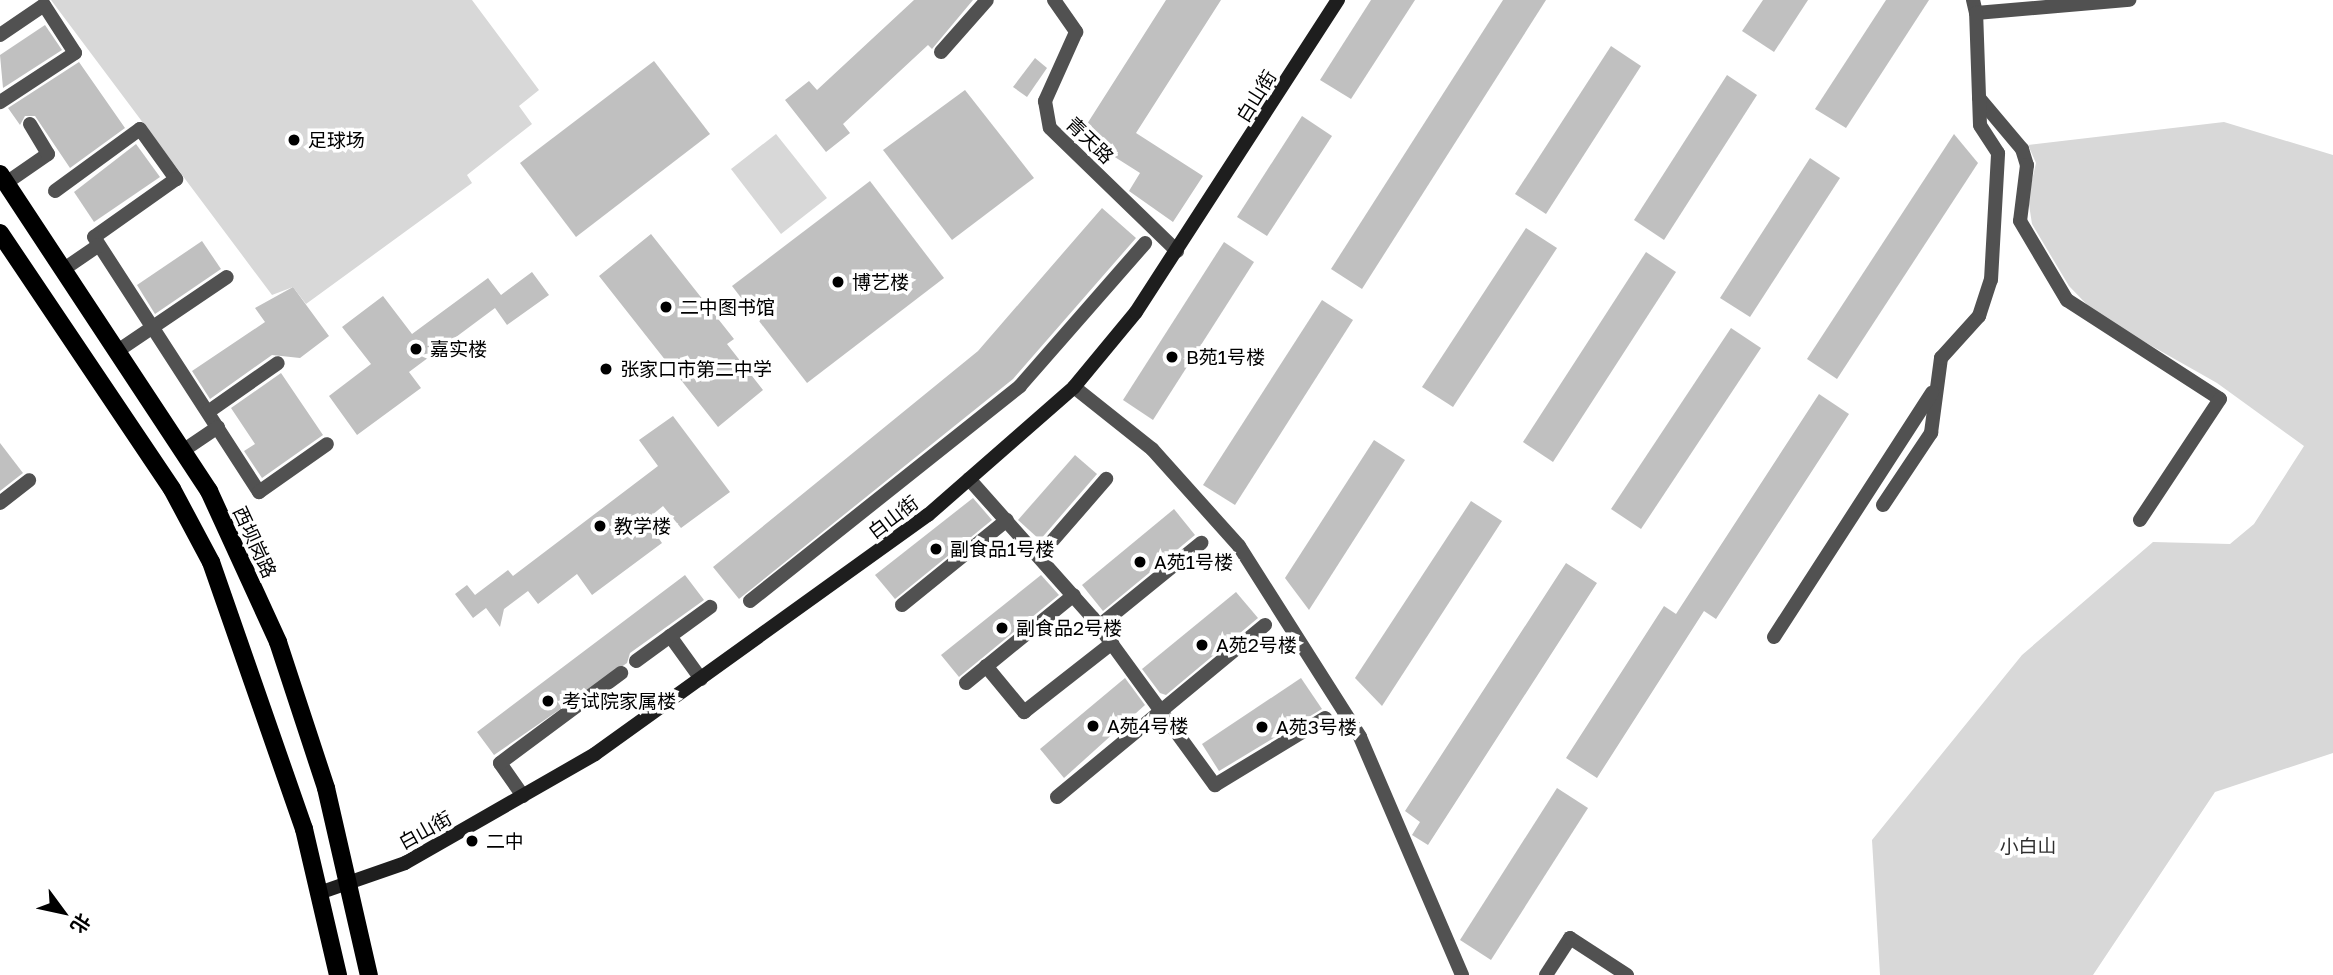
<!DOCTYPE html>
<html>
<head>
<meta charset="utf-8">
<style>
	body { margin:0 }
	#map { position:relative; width:2333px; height:975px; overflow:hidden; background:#fff; font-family:"Golos Text","Noto Sans SC",sans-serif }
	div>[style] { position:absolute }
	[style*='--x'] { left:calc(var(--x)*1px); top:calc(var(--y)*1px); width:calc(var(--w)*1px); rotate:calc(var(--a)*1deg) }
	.green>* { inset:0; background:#d8d8d8 }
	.building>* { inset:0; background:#c0c0c0 }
	.minor>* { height:14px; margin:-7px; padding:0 7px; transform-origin:7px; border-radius:7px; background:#515151 }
	.tertiary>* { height:14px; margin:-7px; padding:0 7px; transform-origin:7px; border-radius:7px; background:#515151 }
	.secondary>* { height:14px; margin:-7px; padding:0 7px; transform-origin:7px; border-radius:7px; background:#1e1e1e }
	.primary>* { height:18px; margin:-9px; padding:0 9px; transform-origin:9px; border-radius:9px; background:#000 }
	.dots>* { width:19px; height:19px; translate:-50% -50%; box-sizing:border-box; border:4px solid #fff; border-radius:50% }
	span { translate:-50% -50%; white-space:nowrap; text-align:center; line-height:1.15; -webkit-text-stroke:7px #fff; paint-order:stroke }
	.street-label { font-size:19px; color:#000 }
	.poi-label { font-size:19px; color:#000 }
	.left { translate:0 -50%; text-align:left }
	.park-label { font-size:19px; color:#2f2f2f }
	.north { position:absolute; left:28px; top:877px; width:70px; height:70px; -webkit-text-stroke:5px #fff; paint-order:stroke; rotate:123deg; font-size:19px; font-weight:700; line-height:28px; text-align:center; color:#000 }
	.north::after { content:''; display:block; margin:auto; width:24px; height:32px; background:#000; clip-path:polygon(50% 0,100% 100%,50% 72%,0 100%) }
</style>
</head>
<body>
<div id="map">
	<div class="green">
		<i style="clip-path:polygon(51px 0,472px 0,539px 90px,519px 106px,532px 124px,467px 175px,472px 183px,306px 304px,293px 287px,272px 295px)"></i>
		<i style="clip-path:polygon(2224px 122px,2333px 155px,2333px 753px,2215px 792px,2093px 975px,1880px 975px,1872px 840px,2022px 655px,2153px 542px,2230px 544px,2254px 524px,2304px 446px,2217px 383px,2097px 315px,2069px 286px,2032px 224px,2028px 198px,2036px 163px,2028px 145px)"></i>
		<i style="clip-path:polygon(776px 134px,827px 198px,781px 234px,731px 169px)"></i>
	</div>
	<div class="building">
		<i style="clip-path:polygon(914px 0,973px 0,932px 49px,928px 45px,843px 124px,850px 133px,826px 152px,785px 100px,809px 81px,817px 90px)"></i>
		<i style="clip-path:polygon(1166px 0,1221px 0,1136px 133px,1203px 176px,1173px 222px,1129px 191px,1140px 173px,1080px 135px)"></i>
		<i style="clip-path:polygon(1371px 0,1415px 0,1351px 99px,1320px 80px)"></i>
		<i style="clip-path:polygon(1503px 0,1546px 0,1362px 289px,1331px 269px)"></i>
		<i style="clip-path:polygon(1763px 0,1808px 0,1774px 52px,1742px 31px)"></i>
		<i style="clip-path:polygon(1886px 0,1929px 0,1846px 128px,1815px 109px)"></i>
		<i style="clip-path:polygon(45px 25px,62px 50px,3px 88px,0 55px)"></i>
		<i style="clip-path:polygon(1611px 46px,1641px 66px,1546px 214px,1515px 194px)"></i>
		<i style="clip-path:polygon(1035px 58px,1047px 68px,1027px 97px,1013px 87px)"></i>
		<i style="clip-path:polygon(654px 61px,710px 134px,576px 237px,520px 163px)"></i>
		<i style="clip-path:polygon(79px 62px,125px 128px,70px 168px,35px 116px,25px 116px,20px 125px,8px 108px)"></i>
		<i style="clip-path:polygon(1727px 75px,1757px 95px,1664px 240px,1634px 220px)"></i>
		<i style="clip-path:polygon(965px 90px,1034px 178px,952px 240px,883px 150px)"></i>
		<i style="clip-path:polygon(1302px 116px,1332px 136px,1267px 236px,1237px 217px)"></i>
		<i style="clip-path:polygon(1954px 134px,1978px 163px,1837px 379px,1807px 359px)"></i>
		<i style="clip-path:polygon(136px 144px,160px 177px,94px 222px,74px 192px)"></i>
		<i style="clip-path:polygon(1810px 158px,1840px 178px,1750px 317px,1720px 298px)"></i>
		<i style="clip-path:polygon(870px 181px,944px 278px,807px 383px,732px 286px)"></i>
		<i style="clip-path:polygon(1102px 208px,1136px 238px,1013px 379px,739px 599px,713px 567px,978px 351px)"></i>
		<i style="clip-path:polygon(1526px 228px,1557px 248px,1453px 407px,1422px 387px)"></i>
		<i style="clip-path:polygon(651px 234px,734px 339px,727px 344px,763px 390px,718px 427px,599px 276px)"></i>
		<i style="clip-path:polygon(202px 241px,221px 269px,155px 314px,137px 285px)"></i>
		<i style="clip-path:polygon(1224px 242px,1254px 262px,1153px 420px,1123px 400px)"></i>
		<i style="clip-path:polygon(1646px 252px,1676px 272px,1553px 462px,1523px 442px)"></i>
		<i style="clip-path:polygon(532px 272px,549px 295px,507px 325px,495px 308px,409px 372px,421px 388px,357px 435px,329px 396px,371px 364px,342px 327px,383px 296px,412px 334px,488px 278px,501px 295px)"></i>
		<i style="clip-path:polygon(293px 287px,329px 336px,300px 358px,272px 355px,210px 399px,192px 371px,265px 322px,255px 308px)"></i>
		<i style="clip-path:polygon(1322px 300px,1353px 320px,1235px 505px,1203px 485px)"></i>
		<i style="clip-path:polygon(1731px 328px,1761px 348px,1641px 529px,1611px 509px)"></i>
		<i style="clip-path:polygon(281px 373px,323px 435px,262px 478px,244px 451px,255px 444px,231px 408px)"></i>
		<i style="clip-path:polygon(1819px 394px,1849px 414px,1716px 619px,1704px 611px,1597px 778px,1566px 758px,1664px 606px,1676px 614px)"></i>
		<i style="clip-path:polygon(673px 416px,730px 492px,681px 528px,663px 506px,646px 520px,662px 543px,592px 595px,577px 574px,538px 604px,528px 591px,504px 609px,500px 627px,486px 608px,473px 618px,455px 594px,467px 585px,475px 595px,508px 570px,513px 576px,658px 466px,639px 440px)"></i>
		<i style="clip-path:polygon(1374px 440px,1405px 460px,1309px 610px,1285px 578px)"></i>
		<i style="clip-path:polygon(0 443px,23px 473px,0 491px)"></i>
		<i style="clip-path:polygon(1075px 455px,1097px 474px,1040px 540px,1018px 520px)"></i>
		<i style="clip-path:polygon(973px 498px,992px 520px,895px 599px,875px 575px)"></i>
		<i style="clip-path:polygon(1471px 501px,1502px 521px,1382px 706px,1355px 678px)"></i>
		<i style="clip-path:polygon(1174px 509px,1195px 535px,1103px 611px,1082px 585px)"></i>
		<i style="clip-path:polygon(1566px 563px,1597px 583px,1428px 845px,1412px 835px,1420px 822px,1405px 811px)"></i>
		<i style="clip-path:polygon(685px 575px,704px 600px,630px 653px,627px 663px,494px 755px,477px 732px)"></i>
		<i style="clip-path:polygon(1041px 575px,1059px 595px,959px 677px,941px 655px)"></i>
		<i style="clip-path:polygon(1236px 592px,1258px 618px,1166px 695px,1160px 693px,1142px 669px)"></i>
		<i style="clip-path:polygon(1125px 678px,1145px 705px,1064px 778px,1040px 749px)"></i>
		<i style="clip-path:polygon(1301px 678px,1322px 709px,1219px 771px,1202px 744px)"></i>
		<i style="clip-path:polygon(1557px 788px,1588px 808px,1491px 960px,1460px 940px)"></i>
	</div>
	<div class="minor">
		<i style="--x:0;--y:35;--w:53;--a:-34.3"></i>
		<i style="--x:44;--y:5;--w:57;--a:57.1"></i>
		<i style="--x:75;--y:53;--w:90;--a:146.8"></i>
		<i style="--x:941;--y:52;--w:69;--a:-48.5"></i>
		<i style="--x:6;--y:183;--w:51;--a:-34.6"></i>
		<i style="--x:48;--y:154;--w:35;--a:-121"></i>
		<i style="--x:55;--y:191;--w:105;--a:-36.1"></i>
		<i style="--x:140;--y:129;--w:62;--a:54.2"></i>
		<i style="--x:176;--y:179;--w:100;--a:144.7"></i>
		<i style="--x:94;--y:237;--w:304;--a:57.1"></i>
		<i style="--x:259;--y:492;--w:83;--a:-35.2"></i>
		<i style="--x:64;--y:269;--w:42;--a:-34.4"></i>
		<i style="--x:119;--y:350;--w:130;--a:-34.1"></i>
		<i style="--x:208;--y:412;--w:85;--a:-35"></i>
		<i style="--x:184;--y:450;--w:41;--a:-34.1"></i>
		<i style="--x:969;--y:479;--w:186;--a:48.3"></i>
		<i style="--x:1093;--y:618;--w:207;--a:53.9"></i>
		<i style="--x:1215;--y:785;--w:129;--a:-31.3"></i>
		<i style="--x:0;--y:503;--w:37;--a:-38"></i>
		<i style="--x:1040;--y:555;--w:101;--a:-49"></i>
		<i style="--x:750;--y:601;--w:345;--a:-38.5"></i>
		<i style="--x:1020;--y:386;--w:190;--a:-48.8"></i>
		<i style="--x:902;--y:605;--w:135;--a:-39"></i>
		<i style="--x:1099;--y:626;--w:132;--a:-39.1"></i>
		<i style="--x:670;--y:636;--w:53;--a:54.2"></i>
		<i style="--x:636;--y:661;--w:92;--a:-36.1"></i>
		<i style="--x:986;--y:666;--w:60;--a:50.4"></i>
		<i style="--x:1024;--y:712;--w:112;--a:-38.1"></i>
		<i style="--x:966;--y:683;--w:139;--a:-39.2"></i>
		<i style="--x:523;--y:796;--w:40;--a:-124.9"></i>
		<i style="--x:500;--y:763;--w:151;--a:-36.6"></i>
		<i style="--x:1057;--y:797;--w:270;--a:-39.6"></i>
		<i style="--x:1546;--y:975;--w:44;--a:-57"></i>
		<i style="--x:1570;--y:938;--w:68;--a:33"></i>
	</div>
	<div class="tertiary">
		<i style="--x:1054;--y:0;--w:39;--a:55"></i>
		<i style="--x:1076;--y:32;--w:76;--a:114.2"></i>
		<i style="--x:1045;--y:101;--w:27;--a:80"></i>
		<i style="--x:1050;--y:128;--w:177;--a:44.1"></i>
		<i style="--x:1973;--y:0;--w:13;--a:77"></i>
		<i style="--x:1976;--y:13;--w:154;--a:-4.9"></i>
		<i style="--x:1979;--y:98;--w:67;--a:49.9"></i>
		<i style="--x:2022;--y:149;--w:17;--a:73"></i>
		<i style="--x:2027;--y:165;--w:56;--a:97.1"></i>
		<i style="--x:2020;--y:221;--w:92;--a:59.3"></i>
		<i style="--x:2067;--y:300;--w:182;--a:32.9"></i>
		<i style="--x:2220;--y:399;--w:145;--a:123.5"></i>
		<i style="--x:1074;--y:387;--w:100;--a:38.5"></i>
		<i style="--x:1152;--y:449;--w:130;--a:48.1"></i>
		<i style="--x:1239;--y:546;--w:226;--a:57.6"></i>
		<i style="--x:1360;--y:737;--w:259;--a:66.8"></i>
		<i style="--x:1883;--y:505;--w:87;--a:-56.3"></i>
		<i style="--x:1931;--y:433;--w:76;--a:-82.4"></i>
		<i style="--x:1941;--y:358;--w:57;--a:-47.9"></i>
		<i style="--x:1979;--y:316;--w:38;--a:-72"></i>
		<i style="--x:1991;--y:280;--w:127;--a:-86.8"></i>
		<i style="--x:1998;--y:153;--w:33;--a:-123"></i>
		<i style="--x:1980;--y:125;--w:112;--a:-92"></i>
		<i style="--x:1774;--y:637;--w:291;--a:-57.1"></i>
	</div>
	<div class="secondary">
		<i style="--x:319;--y:893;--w:91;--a:-19.2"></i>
		<i style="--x:405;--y:863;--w:219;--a:-29.8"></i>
		<i style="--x:595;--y:754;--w:410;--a:-35.7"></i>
		<i style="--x:928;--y:515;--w:194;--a:-41.2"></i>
		<i style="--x:1074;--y:387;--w:97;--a:-50.4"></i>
		<i style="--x:1136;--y:312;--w:372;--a:-57.1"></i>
	</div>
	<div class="primary">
		<i style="--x:0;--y:174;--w:380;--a:56.6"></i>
		<i style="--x:209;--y:491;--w:166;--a:65.4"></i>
		<i style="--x:278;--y:642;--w:154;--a:71.8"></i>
		<i style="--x:326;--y:788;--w:192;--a:77.1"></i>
		<i style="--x:0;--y:233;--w:308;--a:56.1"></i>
		<i style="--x:172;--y:489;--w:83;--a:61.9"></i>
		<i style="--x:211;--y:562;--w:283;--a:70.8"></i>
		<i style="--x:304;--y:829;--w:150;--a:76.9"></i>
	</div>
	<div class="dots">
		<i style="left:294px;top:140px;background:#000"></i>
		<i style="left:838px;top:282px;background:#000"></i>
		<i style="left:666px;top:307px;background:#000"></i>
		<i style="left:416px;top:349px;background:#000"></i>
		<i style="left:1172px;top:357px;background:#000"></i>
		<i style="left:606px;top:369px;background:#000"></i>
		<i style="left:600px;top:526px;background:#000"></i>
		<i style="left:936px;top:549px;background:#000"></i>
		<i style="left:1140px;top:562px;background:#000"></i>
		<i style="left:1002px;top:628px;background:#000"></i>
		<i style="left:1202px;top:645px;background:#000"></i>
		<i style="left:548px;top:701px;background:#000"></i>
		<i style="left:1093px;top:726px;background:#000"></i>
		<i style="left:1262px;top:727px;background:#000"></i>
		<i style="left:472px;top:841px;background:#000"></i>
	</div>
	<div class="street-label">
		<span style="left:1256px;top:96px;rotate:-58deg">白山街</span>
		<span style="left:1090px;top:140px;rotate:44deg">青天路</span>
		<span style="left:893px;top:517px;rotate:-37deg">白山街</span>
		<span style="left:255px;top:542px;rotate:65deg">西坝岗路</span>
		<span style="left:425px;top:830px;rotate:-29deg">白山街</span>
	</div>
	<div class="poi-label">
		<span class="left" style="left:308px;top:140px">足球场</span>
		<span class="left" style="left:852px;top:282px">博艺楼</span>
		<span class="left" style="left:680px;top:307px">二中图书馆</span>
		<span class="left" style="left:430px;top:349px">嘉实楼</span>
		<span class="left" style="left:1186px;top:357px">B苑1号楼</span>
		<span class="left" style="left:620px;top:369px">张家口市第二中学</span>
		<span class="left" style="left:614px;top:526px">教学楼</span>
		<span class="left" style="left:950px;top:549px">副食品1号楼</span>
		<span class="left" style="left:1154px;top:562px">A苑1号楼</span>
		<span class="left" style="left:1016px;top:628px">副食品2号楼</span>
		<span class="left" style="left:1216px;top:645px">A苑2号楼</span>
		<span class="left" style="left:562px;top:701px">考试院家属楼</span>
		<span class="left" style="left:1107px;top:726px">A苑4号楼</span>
		<span class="left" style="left:1276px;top:727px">A苑3号楼</span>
		<span class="left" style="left:486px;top:841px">二中</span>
	</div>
	<div class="park-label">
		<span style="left:2028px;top:846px">小白山</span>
	</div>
	<div class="north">北</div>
</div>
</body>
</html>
